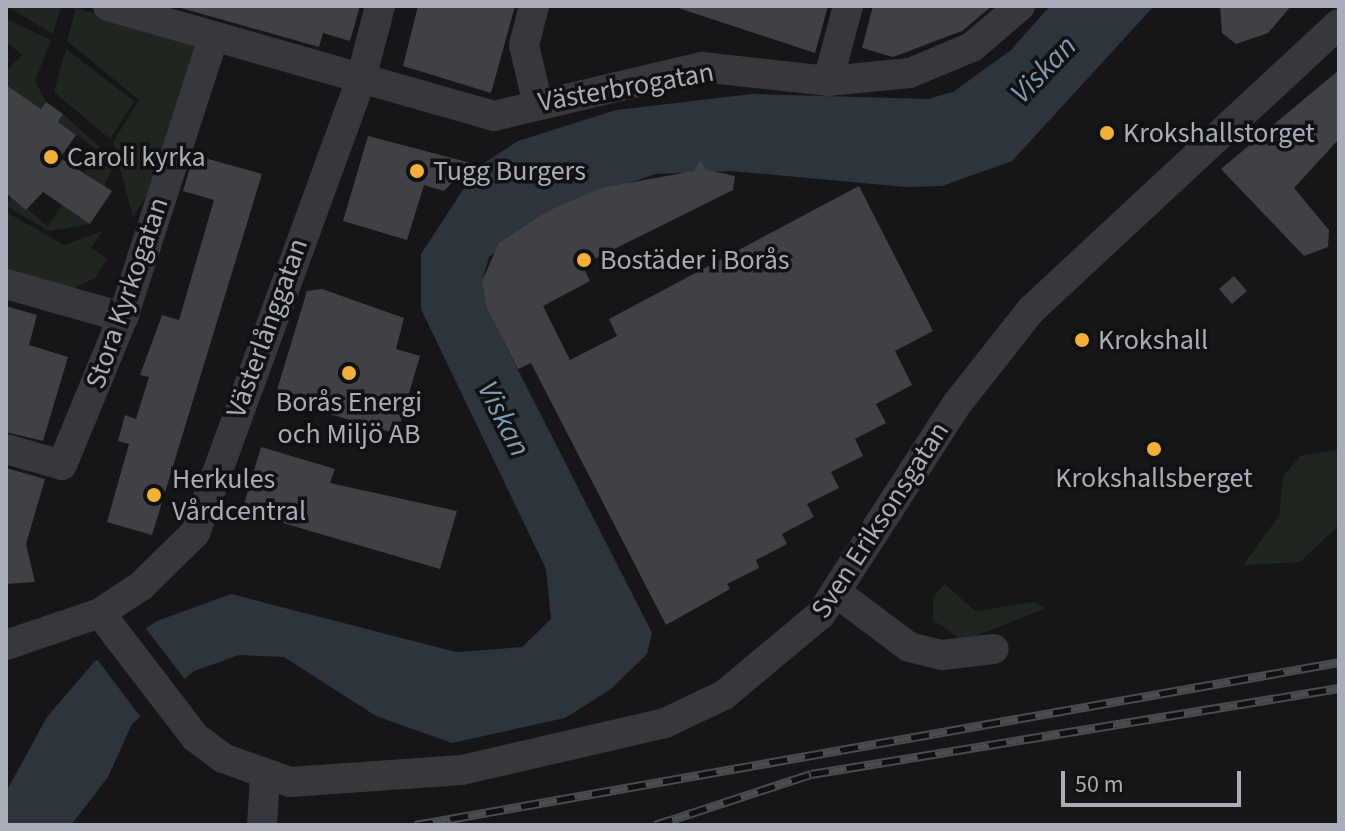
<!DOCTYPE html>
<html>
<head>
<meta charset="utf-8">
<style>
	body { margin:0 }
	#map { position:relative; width:1345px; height:831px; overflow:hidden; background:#161618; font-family:"Source Sans 3",sans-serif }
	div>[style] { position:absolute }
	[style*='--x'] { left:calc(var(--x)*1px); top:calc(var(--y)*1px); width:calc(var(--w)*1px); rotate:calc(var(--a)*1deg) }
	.green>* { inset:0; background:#1e261f }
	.water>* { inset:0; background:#2c353c }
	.pier>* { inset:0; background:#161618 }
	.building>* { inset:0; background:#404145 }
	.minor>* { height:30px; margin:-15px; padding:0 15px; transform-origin:15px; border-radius:15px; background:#37383d }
	.rail>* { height:9px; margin-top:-4.5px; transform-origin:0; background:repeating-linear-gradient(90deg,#111113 0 18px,#4a4c52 0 36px); box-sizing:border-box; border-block:2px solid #4a4c52 }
	.dots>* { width:22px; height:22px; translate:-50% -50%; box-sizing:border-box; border:4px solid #111113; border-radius:50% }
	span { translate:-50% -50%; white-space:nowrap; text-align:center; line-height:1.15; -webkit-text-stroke:7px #111113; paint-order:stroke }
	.street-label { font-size:28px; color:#a8adb8 }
	.poi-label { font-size:28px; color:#a8adb8 }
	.left { translate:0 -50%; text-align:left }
	.water-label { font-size:30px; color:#7f9bb3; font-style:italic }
	.frame { position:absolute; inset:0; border:8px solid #a8adb8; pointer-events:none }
	.scale { position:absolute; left:1061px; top:771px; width:180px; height:36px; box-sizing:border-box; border:4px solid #a8adb8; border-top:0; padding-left:10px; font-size:24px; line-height:28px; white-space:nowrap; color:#a8adb8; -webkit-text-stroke:6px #111113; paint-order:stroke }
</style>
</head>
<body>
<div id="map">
	<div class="green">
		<i style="clip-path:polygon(6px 6px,61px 6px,53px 34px)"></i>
		<i style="clip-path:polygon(76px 8px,198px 43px,160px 175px,133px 217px,113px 142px,139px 100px,67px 41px)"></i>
		<i style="clip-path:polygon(6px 19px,51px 40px,35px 81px,46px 102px,41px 109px,6px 88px,6px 71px,22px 55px,6px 42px)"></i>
		<i style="clip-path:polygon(66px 49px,134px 101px,110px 139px,54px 92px)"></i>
		<i style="clip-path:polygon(63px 114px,106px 153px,112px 170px,104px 186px,84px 172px,99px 151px,58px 122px)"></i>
		<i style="clip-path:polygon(12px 195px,48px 227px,62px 205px,90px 224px,49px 231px,6px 206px)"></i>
		<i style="clip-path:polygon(6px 212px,64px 245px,103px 231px,91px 248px,107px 259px,95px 278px,68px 291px,6px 274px)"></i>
		<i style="clip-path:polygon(1339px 449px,1339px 525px,1300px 562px,1243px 565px,1279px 516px,1283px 477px,1300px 456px)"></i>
		<i style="clip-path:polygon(945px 584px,975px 611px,1034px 602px,1046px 608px,963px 641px,933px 620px,933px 597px)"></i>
	</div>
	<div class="water">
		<i style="clip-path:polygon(1050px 6px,1154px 6px,1012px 161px,942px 186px,906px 187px,731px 171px,655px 174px,548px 211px,489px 257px,482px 281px,487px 309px,652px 633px,647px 654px,611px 689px,565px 718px,452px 743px,376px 716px,284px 657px,239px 655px,194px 671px,132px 724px,108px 777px,71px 825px,6px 825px,6px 792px,47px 717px,94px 662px,157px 621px,231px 594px,456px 652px,522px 647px,551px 619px,546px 569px,421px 309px,421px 254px,478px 167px,518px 141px,616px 110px,752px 94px,928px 99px,953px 92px,1011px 50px)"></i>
	</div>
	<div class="pier">
		<i style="clip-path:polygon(143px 625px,187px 682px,143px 720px,96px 658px)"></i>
	</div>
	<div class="building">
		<i style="clip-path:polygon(174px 6px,360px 6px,350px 41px,323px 33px,319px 47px)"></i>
		<i style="clip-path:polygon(418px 6px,515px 6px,491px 93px,403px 66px)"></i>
		<i style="clip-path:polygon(672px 6px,828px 6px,815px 53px)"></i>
		<i style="clip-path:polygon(873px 6px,992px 6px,962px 31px,893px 57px,862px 48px)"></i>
		<i style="clip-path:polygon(1220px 6px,1291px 6px,1268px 33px,1236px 44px,1222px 33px)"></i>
		<i style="clip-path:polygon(1339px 70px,1339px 139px,1294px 188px,1329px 230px,1328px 247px,1304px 256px,1221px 169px,1258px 138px,1256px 127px,1267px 130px)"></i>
		<i style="clip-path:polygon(6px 85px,41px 109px,46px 102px,63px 114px,58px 122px,76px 135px,60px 158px,112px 191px,90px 224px,43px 192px,26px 210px,6px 193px)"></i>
		<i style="clip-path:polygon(368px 136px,471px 163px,444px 191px,424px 185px,407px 240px,343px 221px)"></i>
		<i style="clip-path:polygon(194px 155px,262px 174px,152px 535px,107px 522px,129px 444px,118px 441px,125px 415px,136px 419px,149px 377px,140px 375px,162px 315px,179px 320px,214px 200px,183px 191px)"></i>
		<i style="clip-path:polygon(700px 160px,707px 170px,735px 176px,733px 190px,582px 265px,590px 281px,543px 306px,570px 360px,617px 336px,609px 319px,859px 186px,933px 331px,895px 351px,912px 385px,876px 404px,886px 423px,855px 439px,863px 456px,831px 472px,839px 488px,807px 504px,814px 517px,782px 534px,787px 544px,756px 560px,759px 568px,727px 584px,730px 589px,666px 625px,531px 363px,518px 369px,487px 309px,482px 281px,499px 243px,548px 211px,601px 188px,694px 171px)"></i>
		<i style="clip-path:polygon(1234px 276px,1247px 291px,1232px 304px,1219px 289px)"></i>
		<i style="clip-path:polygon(322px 289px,404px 318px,396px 349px,420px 356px,397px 434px,303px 406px,306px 397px,277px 390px,307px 291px)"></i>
		<i style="clip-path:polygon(6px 306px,37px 315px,29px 345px,68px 357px,43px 441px,6px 432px)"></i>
		<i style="clip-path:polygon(261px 447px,335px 469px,330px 483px,457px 511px,440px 569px,242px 511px)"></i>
		<i style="clip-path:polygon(6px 468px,45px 479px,26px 544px,35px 582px,6px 584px)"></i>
	</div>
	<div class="minor">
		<i style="--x:108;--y:6;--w:401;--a:15.9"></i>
		<i style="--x:494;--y:116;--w:214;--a:-13.3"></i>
		<i style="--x:702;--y:67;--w:127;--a:6.3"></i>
		<i style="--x:828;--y:81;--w:82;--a:-5.6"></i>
		<i style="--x:910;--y:73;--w:67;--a:-22.8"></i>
		<i style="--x:972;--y:47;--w:63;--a:-40.5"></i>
		<i style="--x:534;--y:6;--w:40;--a:104.4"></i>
		<i style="--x:524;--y:45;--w:57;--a:76.9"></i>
		<i style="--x:828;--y:81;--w:78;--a:-75.1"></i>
		<i style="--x:6;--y:284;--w:122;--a:15.8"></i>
		<i style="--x:6;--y:449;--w:58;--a:15.9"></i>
		<i style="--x:62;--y:465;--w:160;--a:-67.6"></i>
		<i style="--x:123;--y:317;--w:295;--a:-72.1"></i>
		<i style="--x:837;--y:593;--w:90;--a:36.9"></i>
		<i style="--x:909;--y:647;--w:34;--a:14"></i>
		<i style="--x:942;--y:655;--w:52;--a:-6.6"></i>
		<i style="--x:100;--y:613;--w:156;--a:52.5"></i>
		<i style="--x:195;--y:737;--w:35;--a:37"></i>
		<i style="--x:223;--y:758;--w:71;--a:19.7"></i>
		<i style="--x:290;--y:782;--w:172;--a:-4"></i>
		<i style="--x:462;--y:770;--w:208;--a:-13"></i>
		<i style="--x:665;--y:723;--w:65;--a:-25.4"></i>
		<i style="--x:724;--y:695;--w:126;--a:-39.9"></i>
		<i style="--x:821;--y:614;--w:249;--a:-57.1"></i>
		<i style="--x:956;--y:405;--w:121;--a:-51.7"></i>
		<i style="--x:1031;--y:310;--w:420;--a:-42.9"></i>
		<i style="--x:6;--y:645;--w:99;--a:-18.8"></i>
		<i style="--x:100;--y:613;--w:49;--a:-33.4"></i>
		<i style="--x:141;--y:586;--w:76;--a:-44.5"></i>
		<i style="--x:195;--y:533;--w:483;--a:-69.9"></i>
		<i style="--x:361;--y:79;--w:75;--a:-75.4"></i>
		<i style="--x:262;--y:825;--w:48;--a:-86.4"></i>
	</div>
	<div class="rail">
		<i style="--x:415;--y:825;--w:938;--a:-10"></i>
		<i style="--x:655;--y:825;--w:164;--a:-18.1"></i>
		<i style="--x:811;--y:774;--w:535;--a:-9.25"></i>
	</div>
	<div class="dots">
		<i style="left:1107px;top:133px;background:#f2b134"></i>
		<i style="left:51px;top:157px;background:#f2b134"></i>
		<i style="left:417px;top:171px;background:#f2b134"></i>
		<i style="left:584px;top:260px;background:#f2b134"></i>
		<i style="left:1082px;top:340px;background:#f2b134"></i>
		<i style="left:349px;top:373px;background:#f2b134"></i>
		<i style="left:1154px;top:449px;background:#f2b134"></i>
		<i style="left:154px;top:495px;background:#f2b134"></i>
	</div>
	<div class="street-label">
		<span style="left:626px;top:87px;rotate:-10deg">Västerbrogatan</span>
		<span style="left:127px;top:293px;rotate:-71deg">Stora Kyrkogatan</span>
		<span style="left:267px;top:328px;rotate:-70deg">Västerlånggatan</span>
		<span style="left:880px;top:520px;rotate:-57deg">Sven Eriksonsgatan</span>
	</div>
	<div class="poi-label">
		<span class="left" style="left:1123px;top:133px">Krokshallstorget</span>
		<span class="left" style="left:67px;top:157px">Caroli kyrka</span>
		<span class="left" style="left:433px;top:171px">Tugg Burgers</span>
		<span class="left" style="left:600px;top:260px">Bostäder i Borås</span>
		<span class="left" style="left:1098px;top:340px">Krokshall</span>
		<span style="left:349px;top:418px">Borås Energi<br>och Miljö AB</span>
		<span style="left:1154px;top:478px">Krokshallsberget</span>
		<span class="left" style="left:172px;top:495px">Herkules<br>Vårdcentral</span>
	</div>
	<div class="water-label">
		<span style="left:1044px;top:70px;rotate:-46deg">Viskan</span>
		<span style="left:503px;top:419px;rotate:63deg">Viskan</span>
	</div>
	<div class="frame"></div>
	<div class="scale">50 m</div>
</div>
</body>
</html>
